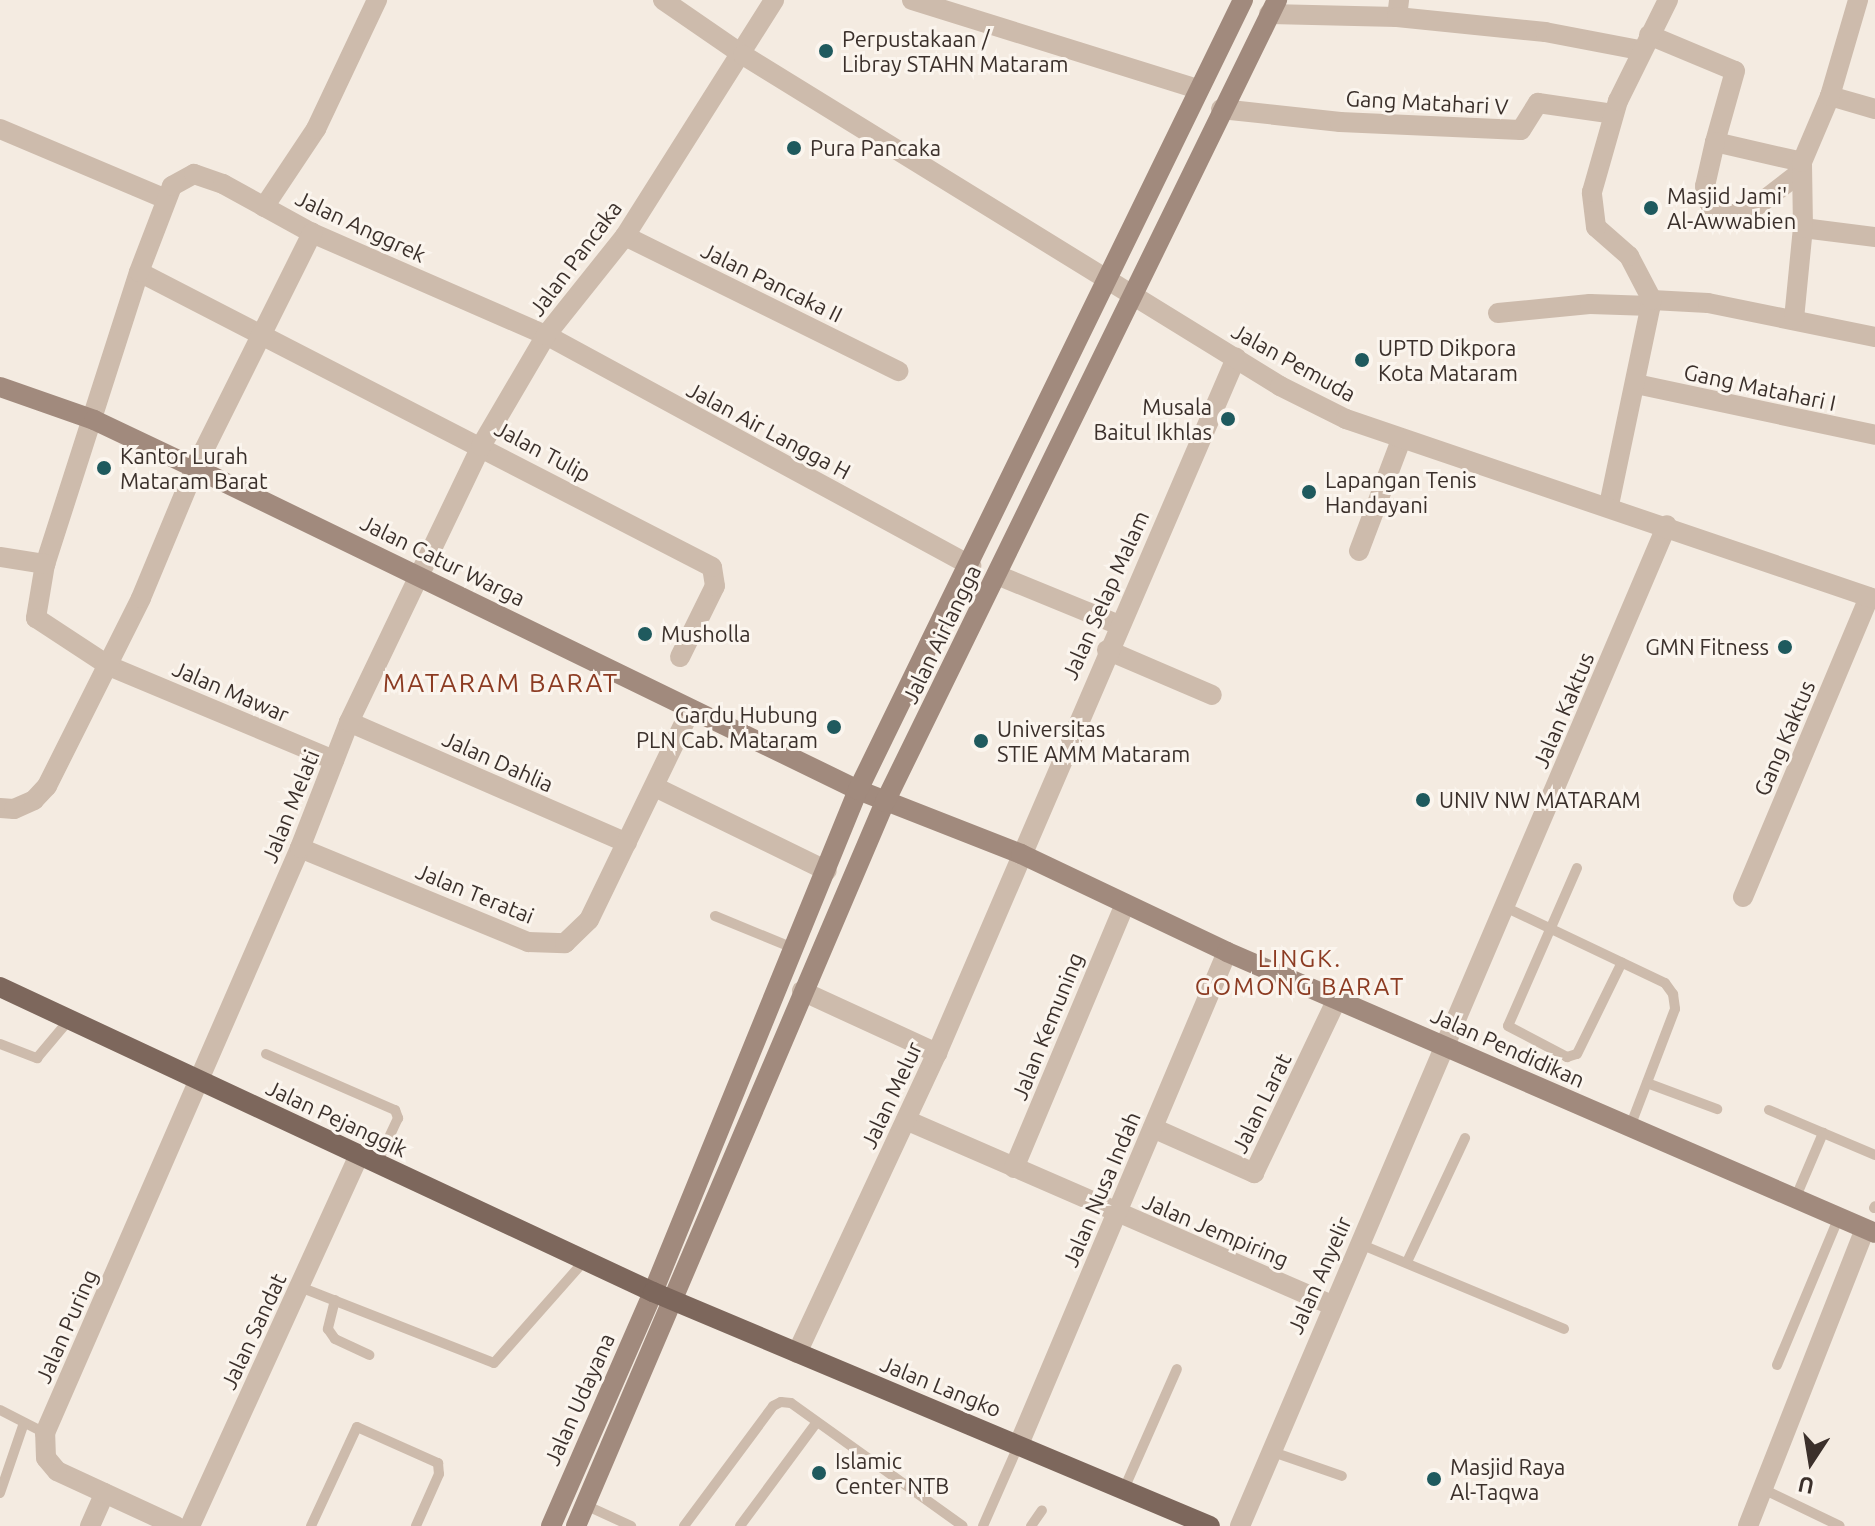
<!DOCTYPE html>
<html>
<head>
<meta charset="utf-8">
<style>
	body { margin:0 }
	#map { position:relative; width:1875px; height:1526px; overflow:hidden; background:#f4ebe1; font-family:Ubuntu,sans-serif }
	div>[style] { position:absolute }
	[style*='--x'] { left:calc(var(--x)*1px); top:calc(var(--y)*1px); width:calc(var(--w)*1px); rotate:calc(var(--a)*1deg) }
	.service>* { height:10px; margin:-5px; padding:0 5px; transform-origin:5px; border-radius:5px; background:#cdbbac }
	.minor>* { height:20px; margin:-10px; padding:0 10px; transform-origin:10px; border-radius:10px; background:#cdbbac }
	.tertiary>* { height:20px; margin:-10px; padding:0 10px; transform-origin:10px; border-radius:10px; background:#cdbbac }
	.secondary>* { height:20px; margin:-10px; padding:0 10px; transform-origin:10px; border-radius:10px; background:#a18a7d }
	.primary>* { height:20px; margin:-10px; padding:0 10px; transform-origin:10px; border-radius:10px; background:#7d675c }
	.dots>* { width:22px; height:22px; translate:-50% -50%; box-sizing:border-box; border:4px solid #fbf5ee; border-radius:50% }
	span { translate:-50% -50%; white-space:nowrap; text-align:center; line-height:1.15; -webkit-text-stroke:6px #fbf5ee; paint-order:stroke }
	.poi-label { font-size:22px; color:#3b302b }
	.left { translate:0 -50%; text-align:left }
	.right { translate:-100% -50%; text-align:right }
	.street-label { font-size:22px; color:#3b302b }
	.neighbourhood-label { font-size:24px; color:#8c3b22; letter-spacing:2px }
	.quarter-label { font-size:26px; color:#8c3b22; letter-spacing:2px }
	.north { position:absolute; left:1771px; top:1422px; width:80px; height:80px; -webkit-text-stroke:6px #fbf5ee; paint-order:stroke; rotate:192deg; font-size:22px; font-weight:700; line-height:32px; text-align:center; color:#3b302b }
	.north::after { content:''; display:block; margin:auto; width:28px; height:36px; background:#3b302b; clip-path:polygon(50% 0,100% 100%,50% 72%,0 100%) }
</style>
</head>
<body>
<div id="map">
	<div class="service">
		<i style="--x:1577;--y:868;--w:172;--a:113.6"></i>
		<i style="--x:1508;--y:1026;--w:67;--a:27.7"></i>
		<i style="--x:1567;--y:1057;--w:10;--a:-17"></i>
		<i style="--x:1577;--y:1054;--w:102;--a:-63.9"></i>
		<i style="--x:1505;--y:907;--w:177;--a:25.4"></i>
		<i style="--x:1665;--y:983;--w:14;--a:54"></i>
		<i style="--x:1673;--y:994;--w:15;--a:82"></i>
		<i style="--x:1675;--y:1009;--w:126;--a:110.9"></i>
		<i style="--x:715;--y:916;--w:84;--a:22.3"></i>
		<i style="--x:0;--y:1044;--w:40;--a:21"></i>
		<i style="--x:37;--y:1058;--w:50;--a:-49.9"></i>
		<i style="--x:266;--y:1054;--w:141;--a:23.5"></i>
		<i style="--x:395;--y:1110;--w:9;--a:69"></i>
		<i style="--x:398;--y:1118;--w:50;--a:115"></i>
		<i style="--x:1647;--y:1083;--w:75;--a:20.4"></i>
		<i style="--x:1769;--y:1110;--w:115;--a:23"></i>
		<i style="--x:1795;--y:1199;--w:72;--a:-67"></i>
		<i style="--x:1874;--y:1208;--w:2;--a:-63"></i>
		<i style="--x:1360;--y:1244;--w:221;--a:22.6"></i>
		<i style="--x:1407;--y:1262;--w:137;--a:-64.9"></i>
		<i style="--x:300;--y:1287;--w:208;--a:21.4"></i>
		<i style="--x:494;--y:1363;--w:137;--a:-48.5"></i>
		<i style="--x:335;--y:1300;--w:30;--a:104"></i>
		<i style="--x:328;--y:1329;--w:12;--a:55"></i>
		<i style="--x:335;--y:1339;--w:38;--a:25"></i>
		<i style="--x:1777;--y:1365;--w:160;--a:-67.3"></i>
		<i style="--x:0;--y:1410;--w:51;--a:27.1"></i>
		<i style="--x:1270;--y:1451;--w:76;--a:19.1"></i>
		<i style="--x:1124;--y:1489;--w:131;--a:-66.2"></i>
		<i style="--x:1763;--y:1489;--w:85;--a:25.7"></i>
		<i style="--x:0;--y:1493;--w:74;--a:-71.1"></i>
		<i style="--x:583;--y:1504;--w:53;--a:24.6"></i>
		<i style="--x:311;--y:1526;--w:109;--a:-65.1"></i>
		<i style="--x:357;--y:1427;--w:89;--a:24"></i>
		<i style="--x:438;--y:1463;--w:11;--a:85"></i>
		<i style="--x:439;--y:1474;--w:57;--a:113.9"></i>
		<i style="--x:684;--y:1526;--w:149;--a:-53.4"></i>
		<i style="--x:773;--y:1406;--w:9;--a:-27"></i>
		<i style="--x:781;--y:1402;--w:10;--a:6"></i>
		<i style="--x:791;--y:1403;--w:211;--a:35.6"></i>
		<i style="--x:740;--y:1526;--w:129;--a:-53.5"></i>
		<i style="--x:983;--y:1526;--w:90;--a:-66.3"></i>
		<i style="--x:1031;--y:1526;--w:19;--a:-55"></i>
	</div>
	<div class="minor">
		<i style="--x:912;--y:0;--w:300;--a:17.3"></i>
		<i style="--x:1269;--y:14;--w:128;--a:1.3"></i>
		<i style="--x:1397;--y:17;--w:17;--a:-83"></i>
		<i style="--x:1397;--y:17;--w:149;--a:5.8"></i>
		<i style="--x:1545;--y:32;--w:96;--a:10.8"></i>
		<i style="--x:1649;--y:35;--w:93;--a:22.7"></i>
		<i style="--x:1735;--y:71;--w:74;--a:105.7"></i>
		<i style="--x:1715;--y:142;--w:89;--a:12.9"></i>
		<i style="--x:1830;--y:96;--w:47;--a:16.1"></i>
		<i style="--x:1221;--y:109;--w:120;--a:6.2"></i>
		<i style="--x:1340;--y:122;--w:181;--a:2.5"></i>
		<i style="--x:1521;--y:130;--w:32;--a:-58"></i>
		<i style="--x:1538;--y:103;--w:76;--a:8.3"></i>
		<i style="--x:0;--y:129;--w:180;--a:22.9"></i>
		<i style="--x:1715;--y:142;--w:45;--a:102.8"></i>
		<i style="--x:1705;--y:186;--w:21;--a:76"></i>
		<i style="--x:1710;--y:206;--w:11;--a:41"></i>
		<i style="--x:1718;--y:213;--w:27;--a:4"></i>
		<i style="--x:1745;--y:215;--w:72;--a:-37.7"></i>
		<i style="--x:264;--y:207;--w:94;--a:-56.3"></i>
		<i style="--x:316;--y:129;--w:143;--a:-64.7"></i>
		<i style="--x:1803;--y:228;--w:73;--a:7.1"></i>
		<i style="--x:625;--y:236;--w:305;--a:26.3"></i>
		<i style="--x:139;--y:272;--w:307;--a:107.8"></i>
		<i style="--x:45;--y:564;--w:55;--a:99.5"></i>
		<i style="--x:36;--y:618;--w:87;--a:33.3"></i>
		<i style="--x:109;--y:666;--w:244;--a:22.7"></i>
		<i style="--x:1652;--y:300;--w:56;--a:3.1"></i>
		<i style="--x:1708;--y:303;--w:170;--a:11.5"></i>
		<i style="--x:1498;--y:313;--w:92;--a:-5.6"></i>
		<i style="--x:1590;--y:304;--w:61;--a:1.9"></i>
		<i style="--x:1794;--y:319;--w:91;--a:-84.4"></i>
		<i style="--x:1803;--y:228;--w:66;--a:-90.9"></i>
		<i style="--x:1802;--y:162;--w:72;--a:-67"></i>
		<i style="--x:1830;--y:96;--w:100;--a:-73.7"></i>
		<i style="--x:1636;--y:384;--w:244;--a:12"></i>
		<i style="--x:1609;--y:505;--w:209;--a:-78.2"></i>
		<i style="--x:1652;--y:300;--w:50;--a:-117.6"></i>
		<i style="--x:1629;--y:256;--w:44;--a:-138.7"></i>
		<i style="--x:1596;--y:227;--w:35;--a:-97"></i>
		<i style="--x:1592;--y:192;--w:95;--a:-74.1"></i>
		<i style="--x:1618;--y:101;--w:113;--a:-63.7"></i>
		<i style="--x:1359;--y:551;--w:119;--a:-69.3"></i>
		<i style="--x:0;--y:557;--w:46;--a:8.8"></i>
		<i style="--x:997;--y:575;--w:132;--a:22.3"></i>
		<i style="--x:1107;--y:650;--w:114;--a:23.2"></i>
		<i style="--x:680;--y:657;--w:79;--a:-63.8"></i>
		<i style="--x:715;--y:586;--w:19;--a:-99"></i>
		<i style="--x:712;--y:567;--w:644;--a:-152.76"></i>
		<i style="--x:139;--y:272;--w:92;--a:-69"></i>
		<i style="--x:172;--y:186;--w:25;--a:-29"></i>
		<i style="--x:194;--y:174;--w:31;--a:19"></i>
		<i style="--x:223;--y:184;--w:102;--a:28.8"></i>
		<i style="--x:312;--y:233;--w:255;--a:23.6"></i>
		<i style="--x:546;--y:335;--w:484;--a:28.5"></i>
		<i style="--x:349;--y:722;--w:303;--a:23.5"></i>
		<i style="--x:655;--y:787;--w:191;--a:26"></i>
		<i style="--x:0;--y:808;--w:14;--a:4"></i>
		<i style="--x:14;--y:809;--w:22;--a:-24"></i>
		<i style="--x:34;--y:800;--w:19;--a:-47"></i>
		<i style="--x:47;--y:786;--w:210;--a:-63.4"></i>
		<i style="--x:141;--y:598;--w:141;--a:-67.4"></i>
		<i style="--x:195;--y:468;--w:263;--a:-63.5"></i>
		<i style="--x:300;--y:848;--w:247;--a:22.4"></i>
		<i style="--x:528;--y:942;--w:37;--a:2"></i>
		<i style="--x:565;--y:943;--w:33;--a:-44"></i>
		<i style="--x:589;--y:920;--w:232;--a:-64.2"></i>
		<i style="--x:1743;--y:897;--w:325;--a:-67.2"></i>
		<i style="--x:802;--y:991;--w:149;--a:24.7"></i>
		<i style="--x:906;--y:1120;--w:464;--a:23.5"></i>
		<i style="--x:1153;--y:1128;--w:111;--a:24"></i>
		<i style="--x:1254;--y:1173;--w:195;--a:-64.5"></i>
		<i style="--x:1014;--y:1168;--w:286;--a:-67.2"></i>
		<i style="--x:797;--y:1353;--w:331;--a:-65"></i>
		<i style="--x:937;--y:1053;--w:757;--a:-66.72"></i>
		<i style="--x:1019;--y:1444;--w:534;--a:-67.08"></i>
		<i style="--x:90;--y:1526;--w:36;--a:-66"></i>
		<i style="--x:176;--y:1526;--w:131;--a:-155.2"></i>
		<i style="--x:57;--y:1471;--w:17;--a:-130"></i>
		<i style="--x:46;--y:1458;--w:25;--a:-92"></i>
		<i style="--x:45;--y:1433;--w:638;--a:-66.45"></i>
		<i style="--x:300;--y:848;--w:135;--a:-68.7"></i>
		<i style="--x:349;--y:722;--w:306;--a:-64.4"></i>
		<i style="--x:481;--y:446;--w:129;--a:-59.6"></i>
		<i style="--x:546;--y:335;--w:127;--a:-51.4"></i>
		<i style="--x:625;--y:236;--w:279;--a:-57.7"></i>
		<i style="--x:190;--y:1526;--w:408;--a:-65.5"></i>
		<i style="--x:1240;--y:1526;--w:1088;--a:-66.9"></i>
		<i style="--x:1748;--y:1526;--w:319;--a:-68.5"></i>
	</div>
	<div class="tertiary">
		<i style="--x:663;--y:0;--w:97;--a:34.5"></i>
		<i style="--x:743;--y:55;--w:631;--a:31.65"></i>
		<i style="--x:1280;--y:386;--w:74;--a:26.6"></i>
		<i style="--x:1346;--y:419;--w:559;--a:18.79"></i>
	</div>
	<div class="secondary">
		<i style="--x:0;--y:387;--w:100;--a:19.3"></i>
		<i style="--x:94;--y:420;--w:112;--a:25.4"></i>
		<i style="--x:195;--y:468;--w:737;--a:25.9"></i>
		<i style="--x:858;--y:790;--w:175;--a:21.4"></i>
		<i style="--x:1021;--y:854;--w:228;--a:25.4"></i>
		<i style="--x:1227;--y:952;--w:706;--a:23.44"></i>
		<i style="--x:551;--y:1526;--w:255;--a:-66.4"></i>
		<i style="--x:653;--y:1292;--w:542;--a:-67.79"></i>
		<i style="--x:858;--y:790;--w:879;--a:-64.02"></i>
		<i style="--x:576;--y:1526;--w:787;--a:-66.89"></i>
		<i style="--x:885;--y:802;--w:893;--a:-63.95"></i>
	</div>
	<div class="primary">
		<i style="--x:0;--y:987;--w:721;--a:25.04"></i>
		<i style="--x:653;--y:1292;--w:604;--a:22.79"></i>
	</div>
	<div class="dots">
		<i style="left:826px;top:51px;background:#1f5a5e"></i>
		<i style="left:794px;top:148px;background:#1f5a5e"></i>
		<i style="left:1651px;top:208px;background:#1f5a5e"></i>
		<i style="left:1362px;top:360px;background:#1f5a5e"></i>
		<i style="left:1228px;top:419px;background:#1f5a5e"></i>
		<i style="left:104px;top:468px;background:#1f5a5e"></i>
		<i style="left:1309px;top:492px;background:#1f5a5e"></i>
		<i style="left:645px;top:634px;background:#1f5a5e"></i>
		<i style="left:1785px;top:647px;background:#1f5a5e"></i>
		<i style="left:834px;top:727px;background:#1f5a5e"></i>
		<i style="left:981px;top:741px;background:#1f5a5e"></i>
		<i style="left:1423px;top:800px;background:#1f5a5e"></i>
		<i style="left:819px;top:1473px;background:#1f5a5e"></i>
		<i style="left:1434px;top:1479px;background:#1f5a5e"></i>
	</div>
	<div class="poi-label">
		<span class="left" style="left:842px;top:51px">Perpustakaan /<br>Libray STAHN Mataram</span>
		<span class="left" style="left:810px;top:148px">Pura Pancaka</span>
		<span class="left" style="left:1667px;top:208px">Masjid Jami'<br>Al-Awwabien</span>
		<span class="left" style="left:1378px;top:360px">UPTD Dikpora<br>Kota Mataram</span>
		<span class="right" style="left:1212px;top:419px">Musala<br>Baitul Ikhlas</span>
		<span class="left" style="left:120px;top:468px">Kantor Lurah<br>Mataram Barat</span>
		<span class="left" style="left:1325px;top:492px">Lapangan Tenis<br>Handayani</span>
		<span class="left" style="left:661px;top:634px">Musholla</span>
		<span class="right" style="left:1769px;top:647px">GMN Fitness</span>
		<span class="right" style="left:818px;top:727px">Gardu Hubung<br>PLN Cab. Mataram</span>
		<span class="left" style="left:997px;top:741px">Universitas<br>STIE AMM Mataram</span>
		<span class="left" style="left:1439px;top:800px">UNIV NW MATARAM</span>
		<span class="left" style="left:835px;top:1473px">Islamic<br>Center NTB</span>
		<span class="left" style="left:1450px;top:1479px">Masjid Raya<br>Al-Taqwa</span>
	</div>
	<div class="street-label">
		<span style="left:1427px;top:102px;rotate:3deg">Gang Matahari V</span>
		<span style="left:361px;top:226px;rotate:25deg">Jalan Anggrek</span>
		<span style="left:575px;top:258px;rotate:-53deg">Jalan Pancaka</span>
		<span style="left:772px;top:282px;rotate:26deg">Jalan Pancaka II</span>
		<span style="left:1294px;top:362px;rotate:29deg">Jalan Pemuda</span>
		<span style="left:1760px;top:387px;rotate:12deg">Gang Matahari I</span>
		<span style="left:769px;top:430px;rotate:28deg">Jalan Air Langga H</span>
		<span style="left:543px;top:451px;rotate:28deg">Jalan Tulip</span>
		<span style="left:443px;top:560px;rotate:26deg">Jalan Catur Warga</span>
		<span style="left:1105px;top:595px;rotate:-66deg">Jalan Selap Malam</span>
		<span style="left:941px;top:634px;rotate:-64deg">Jalan Airlangga</span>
		<span style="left:231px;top:691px;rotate:23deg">Jalan Mawar</span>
		<span style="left:1563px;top:710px;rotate:-67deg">Jalan Kaktus</span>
		<span style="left:1784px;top:738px;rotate:-67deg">Gang Kaktus</span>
		<span style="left:498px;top:761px;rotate:24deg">Jalan Dahlia</span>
		<span style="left:290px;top:806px;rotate:-68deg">Jalan Melati</span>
		<span style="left:475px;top:893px;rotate:22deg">Jalan Teratai</span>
		<span style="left:1047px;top:1026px;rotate:-68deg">Jalan Kemuning</span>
		<span style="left:1508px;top:1047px;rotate:24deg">Jalan Pendidikan</span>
		<span style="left:891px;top:1095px;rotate:-65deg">Jalan Melur</span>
		<span style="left:1261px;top:1103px;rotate:-64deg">Jalan Larat</span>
		<span style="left:337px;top:1118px;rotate:25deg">Jalan Pejanggik</span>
		<span style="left:1101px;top:1189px;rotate:-67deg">Jalan Nusa Indah</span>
		<span style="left:1216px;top:1230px;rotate:23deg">Jalan Jempiring</span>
		<span style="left:1319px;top:1275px;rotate:-66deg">Jalan Anyelir</span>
		<span style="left:66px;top:1326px;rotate:-66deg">Jalan Puring</span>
		<span style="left:253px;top:1331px;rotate:-65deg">Jalan Sandat</span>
		<span style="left:941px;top:1386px;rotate:22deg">Jalan Langko</span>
		<span style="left:579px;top:1399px;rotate:-66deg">Jalan Udayana</span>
	</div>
	<div class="neighbourhood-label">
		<span style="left:1300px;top:973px">LINGK.<br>GOMONG BARAT</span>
	</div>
	<div class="quarter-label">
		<span style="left:501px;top:683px">MATARAM BARAT</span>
	</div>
	<div class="north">U</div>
</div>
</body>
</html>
